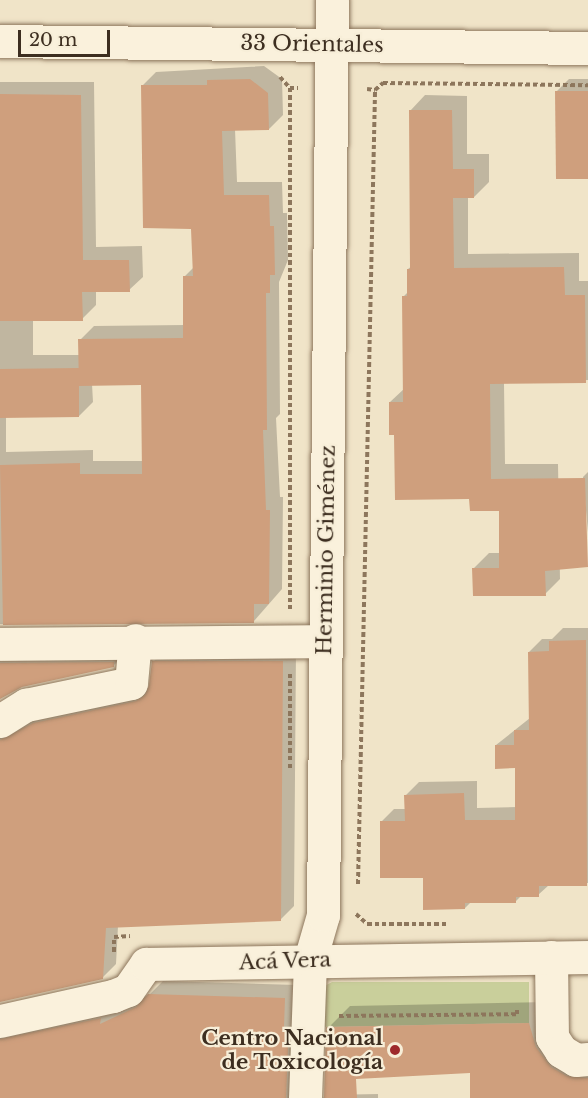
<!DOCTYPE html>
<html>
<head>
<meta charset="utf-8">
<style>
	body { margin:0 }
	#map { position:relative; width:588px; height:1098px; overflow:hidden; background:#f0e4c8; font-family:"Libre Baskerville",serif }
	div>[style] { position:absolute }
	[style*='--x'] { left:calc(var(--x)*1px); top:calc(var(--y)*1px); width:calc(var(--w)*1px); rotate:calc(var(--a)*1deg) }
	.green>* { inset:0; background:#c9cf9b }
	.shadow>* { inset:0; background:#0003 }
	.building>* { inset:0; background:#cf9f7d }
	.path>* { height:4px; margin-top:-2px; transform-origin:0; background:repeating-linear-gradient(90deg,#8d765c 0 4.5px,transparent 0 7.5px) }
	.roads { filter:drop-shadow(0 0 2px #8d765c) drop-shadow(0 0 2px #8d765c) }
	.minor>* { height:33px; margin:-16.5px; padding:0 16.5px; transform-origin:16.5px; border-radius:16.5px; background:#faf1dc }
	.dots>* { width:16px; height:16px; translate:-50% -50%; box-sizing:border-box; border:3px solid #f7eed8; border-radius:50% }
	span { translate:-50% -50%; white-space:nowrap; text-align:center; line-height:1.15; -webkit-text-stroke:4.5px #f7eed8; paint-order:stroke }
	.street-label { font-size:21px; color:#3d2e20 }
	.poi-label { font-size:21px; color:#3d2e20; font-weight:700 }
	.right { translate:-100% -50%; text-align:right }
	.scale { position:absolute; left:18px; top:30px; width:92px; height:27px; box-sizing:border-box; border:3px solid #3d2e20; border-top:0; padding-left:8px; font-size:18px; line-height:21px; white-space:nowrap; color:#3d2e20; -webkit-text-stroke:4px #f7eed8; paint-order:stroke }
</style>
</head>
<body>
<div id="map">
	<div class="green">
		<i style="clip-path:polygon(332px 982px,529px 982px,529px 1023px,322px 1027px,323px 987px)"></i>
	</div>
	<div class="shadow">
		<i style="clip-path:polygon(evenodd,264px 66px,282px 79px,283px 115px,269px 129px,235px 129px,237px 182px,282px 182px,283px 213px,287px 213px,288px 260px,279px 282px,280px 414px,276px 418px,280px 497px,283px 497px,282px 589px,254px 621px,0 624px,0 82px,94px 82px,96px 247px,142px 246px,143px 277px,129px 290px,96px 290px,96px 305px,82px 319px,33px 320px,33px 355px,80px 355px,80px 340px,94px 326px,185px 325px,184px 277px,194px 267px,193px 227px,142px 86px,156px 72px,264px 66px,92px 384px,143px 384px,144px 461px,93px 461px,93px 450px,6px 452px,6px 416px,79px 416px,93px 402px,92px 384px)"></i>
		<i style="clip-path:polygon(569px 79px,588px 79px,588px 177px,556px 92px)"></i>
		<i style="clip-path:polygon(425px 95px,467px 96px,467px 154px,489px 154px,489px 182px,474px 197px,468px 197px,468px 254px,579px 253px,579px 281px,588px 281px,588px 380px,504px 383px,505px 464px,558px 464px,560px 579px,545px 594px,474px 568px,489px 553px,501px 553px,501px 510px,471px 498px,396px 434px,390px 402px,405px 388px,403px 297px,408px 292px,408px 269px,412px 266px,410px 111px)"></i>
		<i style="clip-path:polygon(588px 472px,588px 532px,583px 477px)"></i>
		<i style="clip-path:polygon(563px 628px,588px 628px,588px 883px,549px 885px,538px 895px,522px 895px,515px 902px,471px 902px,465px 908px,424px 876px,381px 822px,394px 809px,406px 809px,406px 795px,419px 782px,477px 781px,477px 808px,517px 807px,516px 767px,496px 745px,530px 718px,529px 652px,542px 639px,552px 639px)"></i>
		<i style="clip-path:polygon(0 642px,127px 652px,113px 666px,21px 685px,0 698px)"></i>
		<i style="clip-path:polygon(167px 648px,296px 648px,294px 906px,280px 920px,118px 926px,116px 964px,102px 978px,0 1000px,0 719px,150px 688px,153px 662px)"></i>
		<i style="clip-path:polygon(163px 981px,299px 985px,298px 1098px,0 1098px,0 1020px,113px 1012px,150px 994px)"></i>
		<i style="clip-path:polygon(551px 1002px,567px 1040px,588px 1054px,588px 1098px,471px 1098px,471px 1071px,328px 1028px,350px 1006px)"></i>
		<i style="clip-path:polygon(378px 1094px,378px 1098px,323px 1098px,326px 1095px)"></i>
	</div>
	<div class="building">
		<i style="clip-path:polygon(250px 79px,268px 93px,269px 130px,222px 131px,224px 195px,269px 195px,270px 226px,274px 226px,275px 275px,270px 275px,270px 293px,266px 293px,267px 430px,263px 430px,266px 510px,270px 510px,269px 604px,254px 604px,254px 623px,3px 625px,0 465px,80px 463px,80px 474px,142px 474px,141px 385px,79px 386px,78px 339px,183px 338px,183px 276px,193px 276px,191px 229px,143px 228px,141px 85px,207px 85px,207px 80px)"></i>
		<i style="clip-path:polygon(555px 91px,588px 91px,588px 179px,556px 179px)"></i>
		<i style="clip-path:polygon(0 94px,81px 95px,83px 260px,129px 260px,130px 292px,82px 292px,83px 321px,0 321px)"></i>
		<i style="clip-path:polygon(409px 110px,452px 110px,453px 169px,474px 169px,474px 198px,453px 198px,454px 268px,564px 267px,565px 295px,585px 295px,586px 383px,490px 384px,491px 479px,585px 478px,588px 567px,545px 571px,546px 596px,473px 596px,472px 568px,499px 568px,499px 511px,470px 511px,469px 499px,395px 500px,394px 435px,389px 435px,389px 402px,403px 402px,402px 296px,407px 296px,407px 269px,410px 269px)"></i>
		<i style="clip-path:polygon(79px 368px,79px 417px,0 418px,0 369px)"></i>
		<i style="clip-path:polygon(586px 640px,587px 886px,539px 886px,539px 897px,516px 897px,516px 903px,465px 903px,465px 909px,423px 910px,423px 878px,380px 878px,380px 821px,405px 821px,404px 795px,464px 793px,465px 820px,515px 820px,515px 768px,495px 769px,495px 745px,514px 745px,514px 730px,529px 730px,528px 652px,549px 651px,549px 641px)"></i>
		<i style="clip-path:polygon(152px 661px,283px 661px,281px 921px,106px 928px,103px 979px,0 1002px,0 740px,33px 723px,136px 701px,145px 695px,149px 685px)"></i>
		<i style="clip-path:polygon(114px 662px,114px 667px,22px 687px,0 699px,0 663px)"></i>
		<i style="clip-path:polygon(148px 994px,285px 998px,284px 1027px,289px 1027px,286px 1098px,0 1098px,0 1039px,101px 1018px,100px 1024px,136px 1007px)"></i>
		<i style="clip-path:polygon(529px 1023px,536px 1047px,551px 1067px,567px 1076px,588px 1078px,588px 1098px,470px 1098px,470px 1073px,356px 1079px,357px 1098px,324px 1098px,326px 1027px)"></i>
	</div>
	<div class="path">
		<i style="--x:280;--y:77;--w:15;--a:48"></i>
		<i style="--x:290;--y:88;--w:8;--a:0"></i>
		<i style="--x:290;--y:88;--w:521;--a:90"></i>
		<i style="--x:367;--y:89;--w:8;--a:7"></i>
		<i style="--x:375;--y:90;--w:11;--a:-41"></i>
		<i style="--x:383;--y:83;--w:205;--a:0.6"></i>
		<i style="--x:290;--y:768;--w:95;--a:-90"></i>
		<i style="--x:358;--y:884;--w:794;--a:-88.77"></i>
		<i style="--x:356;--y:914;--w:15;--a:42"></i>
		<i style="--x:367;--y:924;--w:79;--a:0"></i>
		<i style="--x:114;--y:952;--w:15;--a:-90"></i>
		<i style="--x:114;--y:937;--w:16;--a:-4"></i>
		<i style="--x:339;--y:1016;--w:178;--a:-0.6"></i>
		<i style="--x:517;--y:1014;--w:4;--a:-90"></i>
	</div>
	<div class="roads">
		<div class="minor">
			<i style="--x:0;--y:41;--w:588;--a:0.68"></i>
			<i style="--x:0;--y:644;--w:324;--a:-0.5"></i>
			<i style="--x:0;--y:721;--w:31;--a:-32"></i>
			<i style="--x:26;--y:705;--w:107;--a:-11.8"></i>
			<i style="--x:131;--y:683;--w:43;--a:-84.7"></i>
			<i style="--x:551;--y:957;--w:80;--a:89.3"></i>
			<i style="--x:552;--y:1037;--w:17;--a:57"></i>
			<i style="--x:561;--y:1051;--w:17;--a:31"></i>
			<i style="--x:576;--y:1060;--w:12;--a:-5"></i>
			<i style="--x:0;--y:1021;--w:116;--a:-12.5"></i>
			<i style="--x:113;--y:996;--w:16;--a:-22"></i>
			<i style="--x:128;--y:990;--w:32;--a:-55"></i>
			<i style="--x:146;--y:964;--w:442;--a:-0.9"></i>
			<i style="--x:305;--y:1098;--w:138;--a:-87.9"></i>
			<i style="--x:310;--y:960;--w:47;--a:-73.9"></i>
			<i style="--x:323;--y:915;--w:915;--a:-89.44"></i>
		</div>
	</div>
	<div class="dots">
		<i style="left:395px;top:1050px;background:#9e2a2b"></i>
	</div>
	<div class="street-label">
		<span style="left:312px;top:44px;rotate:1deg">33 Orientales</span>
		<span style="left:326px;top:550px;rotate:-89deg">Herminio Giménez</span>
		<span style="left:285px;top:961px;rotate:-2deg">Acá Vera</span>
	</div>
	<div class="poi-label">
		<span class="right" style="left:383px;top:1050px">Centro Nacional<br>de Toxicología</span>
	</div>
	<div class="scale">20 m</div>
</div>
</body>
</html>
